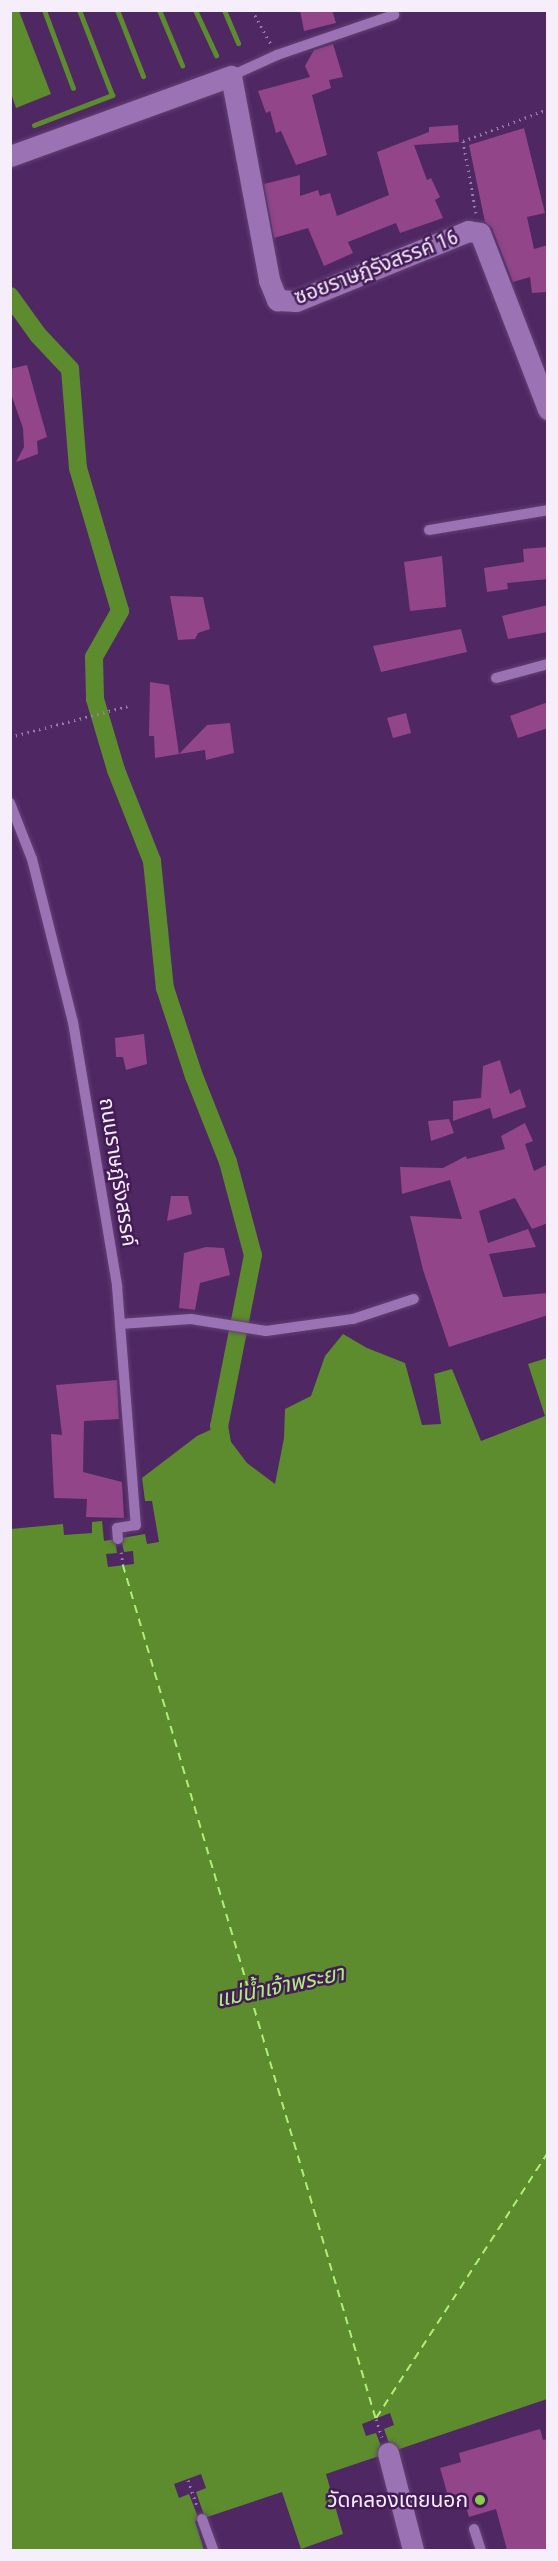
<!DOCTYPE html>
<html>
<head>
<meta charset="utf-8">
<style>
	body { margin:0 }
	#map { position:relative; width:558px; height:2561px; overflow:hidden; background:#4e2763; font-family:"Roboto Condensed","Noto Sans Thai",sans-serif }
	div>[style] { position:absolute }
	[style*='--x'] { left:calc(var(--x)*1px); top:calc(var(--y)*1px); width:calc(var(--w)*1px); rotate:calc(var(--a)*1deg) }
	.water>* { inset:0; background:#5c8c2d }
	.pier>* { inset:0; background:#4e2763 }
	.stream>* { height:5px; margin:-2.5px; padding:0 2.5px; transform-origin:2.5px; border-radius:2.5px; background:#5c8c2d }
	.canal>* { height:18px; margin:-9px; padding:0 9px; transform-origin:9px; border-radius:9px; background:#5c8c2d }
	.ferry>* { height:1.5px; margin-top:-0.75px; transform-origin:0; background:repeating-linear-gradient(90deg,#aeef76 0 8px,transparent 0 14px) }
	.building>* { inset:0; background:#934589 }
	.path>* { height:3px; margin-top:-1.5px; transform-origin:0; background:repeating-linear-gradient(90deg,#977da5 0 1.5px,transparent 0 6px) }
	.roads { filter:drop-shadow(0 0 2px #624172) drop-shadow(0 0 2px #624172) }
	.lane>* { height:10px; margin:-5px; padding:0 5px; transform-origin:5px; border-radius:5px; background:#9b72b3 }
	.street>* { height:21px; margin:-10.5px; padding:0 10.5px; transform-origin:10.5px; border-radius:10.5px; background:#9b72b3 }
	.dots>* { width:16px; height:16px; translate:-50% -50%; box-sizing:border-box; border:3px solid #431c57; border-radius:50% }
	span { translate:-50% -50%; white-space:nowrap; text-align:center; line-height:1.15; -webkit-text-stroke:5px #431c57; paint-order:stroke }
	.street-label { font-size:21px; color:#f7eefc }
	.poi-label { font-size:21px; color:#f7eefc }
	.right { translate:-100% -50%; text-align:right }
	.water-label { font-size:22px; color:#aeef76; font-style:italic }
	.frame { position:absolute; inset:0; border:12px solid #f7eefc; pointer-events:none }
</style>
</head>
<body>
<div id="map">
	<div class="water">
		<i style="clip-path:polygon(11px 10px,19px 11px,51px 94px,16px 108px,11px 93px)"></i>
		<i style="clip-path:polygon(343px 1334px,367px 1348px,405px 1363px,422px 1425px,441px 1424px,434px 1374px,452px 1369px,481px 1441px,545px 1416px,528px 1364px,547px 1358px,547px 2399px,326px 2474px,343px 2534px,301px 2549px,282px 2492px,195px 2521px,204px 2550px,11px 2550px,11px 1529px,63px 1524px,64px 1535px,92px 1533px,92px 1522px,102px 1521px,104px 1541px,145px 1534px,147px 1544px,159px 1542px,152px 1501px,145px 1501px,142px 1478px,197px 1436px,219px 1426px,247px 1463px,275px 1484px,284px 1438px,285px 1409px,311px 1396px,325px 1356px)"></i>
	</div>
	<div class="pier">
		<i style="clip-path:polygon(121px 1538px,124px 1552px,133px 1551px,134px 1564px,108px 1567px,106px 1554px,117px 1553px,115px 1539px)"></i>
		<i style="clip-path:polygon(390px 2413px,394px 2425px,384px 2429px,392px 2452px,384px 2454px,376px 2433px,366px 2436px,362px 2424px)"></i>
		<i style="clip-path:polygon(201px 2474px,206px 2488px,196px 2492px,205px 2518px,199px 2520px,189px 2494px,179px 2498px,174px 2484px)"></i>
	</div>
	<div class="stream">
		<i style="--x:44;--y:10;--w:83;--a:69.6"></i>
		<i style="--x:117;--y:10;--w:71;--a:68.5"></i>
		<i style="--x:159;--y:10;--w:60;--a:67.3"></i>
		<i style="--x:195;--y:10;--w:50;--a:65"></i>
		<i style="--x:224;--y:10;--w:36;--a:67"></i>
		<i style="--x:34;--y:125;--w:84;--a:-21"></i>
		<i style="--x:112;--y:95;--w:91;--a:-111.2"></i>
	</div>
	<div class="canal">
		<i style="--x:10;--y:296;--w:48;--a:54.3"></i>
		<i style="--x:38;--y:335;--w:47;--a:46.7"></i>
		<i style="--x:70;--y:369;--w:99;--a:85.4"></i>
		<i style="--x:78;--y:468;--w:149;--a:73.6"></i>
		<i style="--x:120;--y:611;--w:53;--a:119.5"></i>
		<i style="--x:94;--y:657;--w:42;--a:88.6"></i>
		<i style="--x:95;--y:699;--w:74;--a:73.5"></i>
		<i style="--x:116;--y:770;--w:98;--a:68.4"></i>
		<i style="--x:152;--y:861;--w:128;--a:84.2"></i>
		<i style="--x:165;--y:988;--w:93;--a:71.8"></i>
		<i style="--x:194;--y:1076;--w:92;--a:68.4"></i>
		<i style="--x:228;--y:1162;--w:96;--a:75"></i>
		<i style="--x:253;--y:1255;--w:174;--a:101.2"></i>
		<i style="--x:219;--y:1426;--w:23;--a:80"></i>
	</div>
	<div class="ferry">
		<i style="--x:123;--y:1565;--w:891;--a:73.5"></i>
		<i style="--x:376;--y:2418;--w:317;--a:-57.1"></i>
	</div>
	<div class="building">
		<i style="clip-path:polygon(300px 10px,332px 10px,336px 23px,304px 31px)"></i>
		<i style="clip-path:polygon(333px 44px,343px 77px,329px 80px,331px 88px,312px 95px,327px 155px,296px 165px,281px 131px,276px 133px,270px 111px,266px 113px,258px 91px,310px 77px,305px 66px,314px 50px)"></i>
		<i style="clip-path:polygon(458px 125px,459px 142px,414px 145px,427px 180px,431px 178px,440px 197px,435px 200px,443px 218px,400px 233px,396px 223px,348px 242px,353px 253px,324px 266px,308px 228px,274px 238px,264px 184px,300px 175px,300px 196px,318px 190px,320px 196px,330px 193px,337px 216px,389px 195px,377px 152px,429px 132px,429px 127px)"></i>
		<i style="clip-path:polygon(524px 128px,545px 213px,527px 217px,534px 249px,548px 245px,547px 292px,532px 293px,530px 277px,513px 282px,492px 228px,485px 222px,469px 145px)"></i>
		<i style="clip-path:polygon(27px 365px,47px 437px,37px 441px,38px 454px,16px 462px,24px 447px,23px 428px,10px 391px,10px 369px)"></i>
		<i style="clip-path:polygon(548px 547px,548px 579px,507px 583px,508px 589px,487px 592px,484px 568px,524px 562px,523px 549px)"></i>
		<i style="clip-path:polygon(442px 556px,446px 607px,410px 611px,404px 562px)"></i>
		<i style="clip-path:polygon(170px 596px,203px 597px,210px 629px,198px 633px,195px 639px,178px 640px)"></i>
		<i style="clip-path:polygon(548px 605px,548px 632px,508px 639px,502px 616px)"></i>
		<i style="clip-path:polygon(461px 629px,467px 652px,381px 672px,373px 646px)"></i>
		<i style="clip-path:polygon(150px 682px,169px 685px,179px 754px,155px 758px,154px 736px,149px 736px)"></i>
		<i style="clip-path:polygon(548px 702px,548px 728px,518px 738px,510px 716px)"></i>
		<i style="clip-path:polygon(406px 713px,411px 733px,393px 738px,387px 718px)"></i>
		<i style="clip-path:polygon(230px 723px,234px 753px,206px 760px,205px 750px,179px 754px,207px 725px)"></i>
		<i style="clip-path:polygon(144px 1034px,147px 1064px,126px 1070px,123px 1057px,116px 1057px,115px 1038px)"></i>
		<i style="clip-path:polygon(500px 1060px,510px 1094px,520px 1089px,526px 1107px,493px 1119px,490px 1108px,453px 1121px,453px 1101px,481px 1098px,483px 1066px)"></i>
		<i style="clip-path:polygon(449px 1119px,454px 1133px,431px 1141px,428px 1121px)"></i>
		<i style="clip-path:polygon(525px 1123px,533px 1141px,525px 1144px,534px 1171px,548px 1164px,548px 1223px,532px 1229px,515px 1198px,479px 1211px,488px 1243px,528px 1229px,536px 1247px,489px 1254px,503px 1297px,548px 1293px,548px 1315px,449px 1347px,423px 1270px,410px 1216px,462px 1219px,450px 1180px,402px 1194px,400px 1167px,443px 1168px,466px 1156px,467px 1159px,505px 1149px,501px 1136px)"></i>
		<i style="clip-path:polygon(171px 1196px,188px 1196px,192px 1214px,167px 1221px)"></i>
		<i style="clip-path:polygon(206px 1247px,224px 1248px,230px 1275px,200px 1283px,195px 1310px,179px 1308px,184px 1253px)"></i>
		<i style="clip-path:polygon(117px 1380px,119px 1419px,84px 1421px,83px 1472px,122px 1482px,124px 1518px,86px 1517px,87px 1499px,54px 1498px,51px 1434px,62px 1435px,56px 1385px)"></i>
		<i style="clip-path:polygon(540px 2429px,543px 2440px,548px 2439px,548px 2550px,507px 2550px,496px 2509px,469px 2517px,465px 2503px,458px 2504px,455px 2494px,448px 2496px,440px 2468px,461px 2462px,459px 2453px)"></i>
	</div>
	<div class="path">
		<i style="--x:252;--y:10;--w:38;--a:61"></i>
		<i style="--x:476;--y:213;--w:73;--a:-100.2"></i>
		<i style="--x:463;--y:141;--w:91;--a:-20.6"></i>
		<i style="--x:10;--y:737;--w:126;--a:-14.7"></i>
		<i style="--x:121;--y:1552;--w:13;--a:81"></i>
		<i style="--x:376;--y:2419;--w:19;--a:72"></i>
		<i style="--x:188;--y:2480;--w:28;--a:71"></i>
	</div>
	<div class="roads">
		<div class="lane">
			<i style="--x:231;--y:76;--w:51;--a:-24.5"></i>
			<i style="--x:277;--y:55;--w:124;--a:-18.9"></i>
			<i style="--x:429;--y:530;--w:121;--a:-9.5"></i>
			<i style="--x:496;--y:678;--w:54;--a:-15.1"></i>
			<i style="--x:10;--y:803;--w:60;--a:68.6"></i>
			<i style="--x:32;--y:859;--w:168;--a:75.9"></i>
			<i style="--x:73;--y:1022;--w:268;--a:80.5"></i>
			<i style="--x:117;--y:1286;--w:240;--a:85.5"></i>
			<i style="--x:136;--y:1525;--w:19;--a:171"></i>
			<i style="--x:117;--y:1528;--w:11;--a:85"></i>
			<i style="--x:120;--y:1324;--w:71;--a:-4"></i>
			<i style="--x:191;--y:1319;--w:76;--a:9.1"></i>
			<i style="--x:266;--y:1331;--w:88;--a:-7.9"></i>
			<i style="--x:353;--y:1319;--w:64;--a:-18.2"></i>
			<i style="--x:202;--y:2519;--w:33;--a:70"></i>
			<i style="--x:474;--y:2529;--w:22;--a:72"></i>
		</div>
		<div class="street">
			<i style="--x:10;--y:156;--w:235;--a:-19.9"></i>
			<i style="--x:231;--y:76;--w:208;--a:79.4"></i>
			<i style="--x:269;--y:280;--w:22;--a:68"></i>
			<i style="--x:277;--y:300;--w:19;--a:3"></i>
			<i style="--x:296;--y:301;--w:186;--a:-22.1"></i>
			<i style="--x:468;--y:231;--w:12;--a:9"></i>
			<i style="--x:480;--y:233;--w:189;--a:68.9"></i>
			<i style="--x:388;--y:2453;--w:100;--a:75.5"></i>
		</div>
	</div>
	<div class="dots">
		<i style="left:480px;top:2500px;background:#8ace47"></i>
	</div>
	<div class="street-label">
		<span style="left:376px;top:267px;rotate:-21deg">ซอยราษฎ์รังสรรค์ 16</span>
		<span style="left:118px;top:1172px;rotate:81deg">ถนนราษฎ์รังสรรค์</span>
	</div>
	<div class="poi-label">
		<span class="right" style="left:468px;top:2500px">วัดคลองเตยนอก</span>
	</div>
	<div class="water-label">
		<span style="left:280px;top:1986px;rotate:-12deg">แม่น้ำเจ้าพระยา</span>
	</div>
	<div class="frame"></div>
</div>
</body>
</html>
